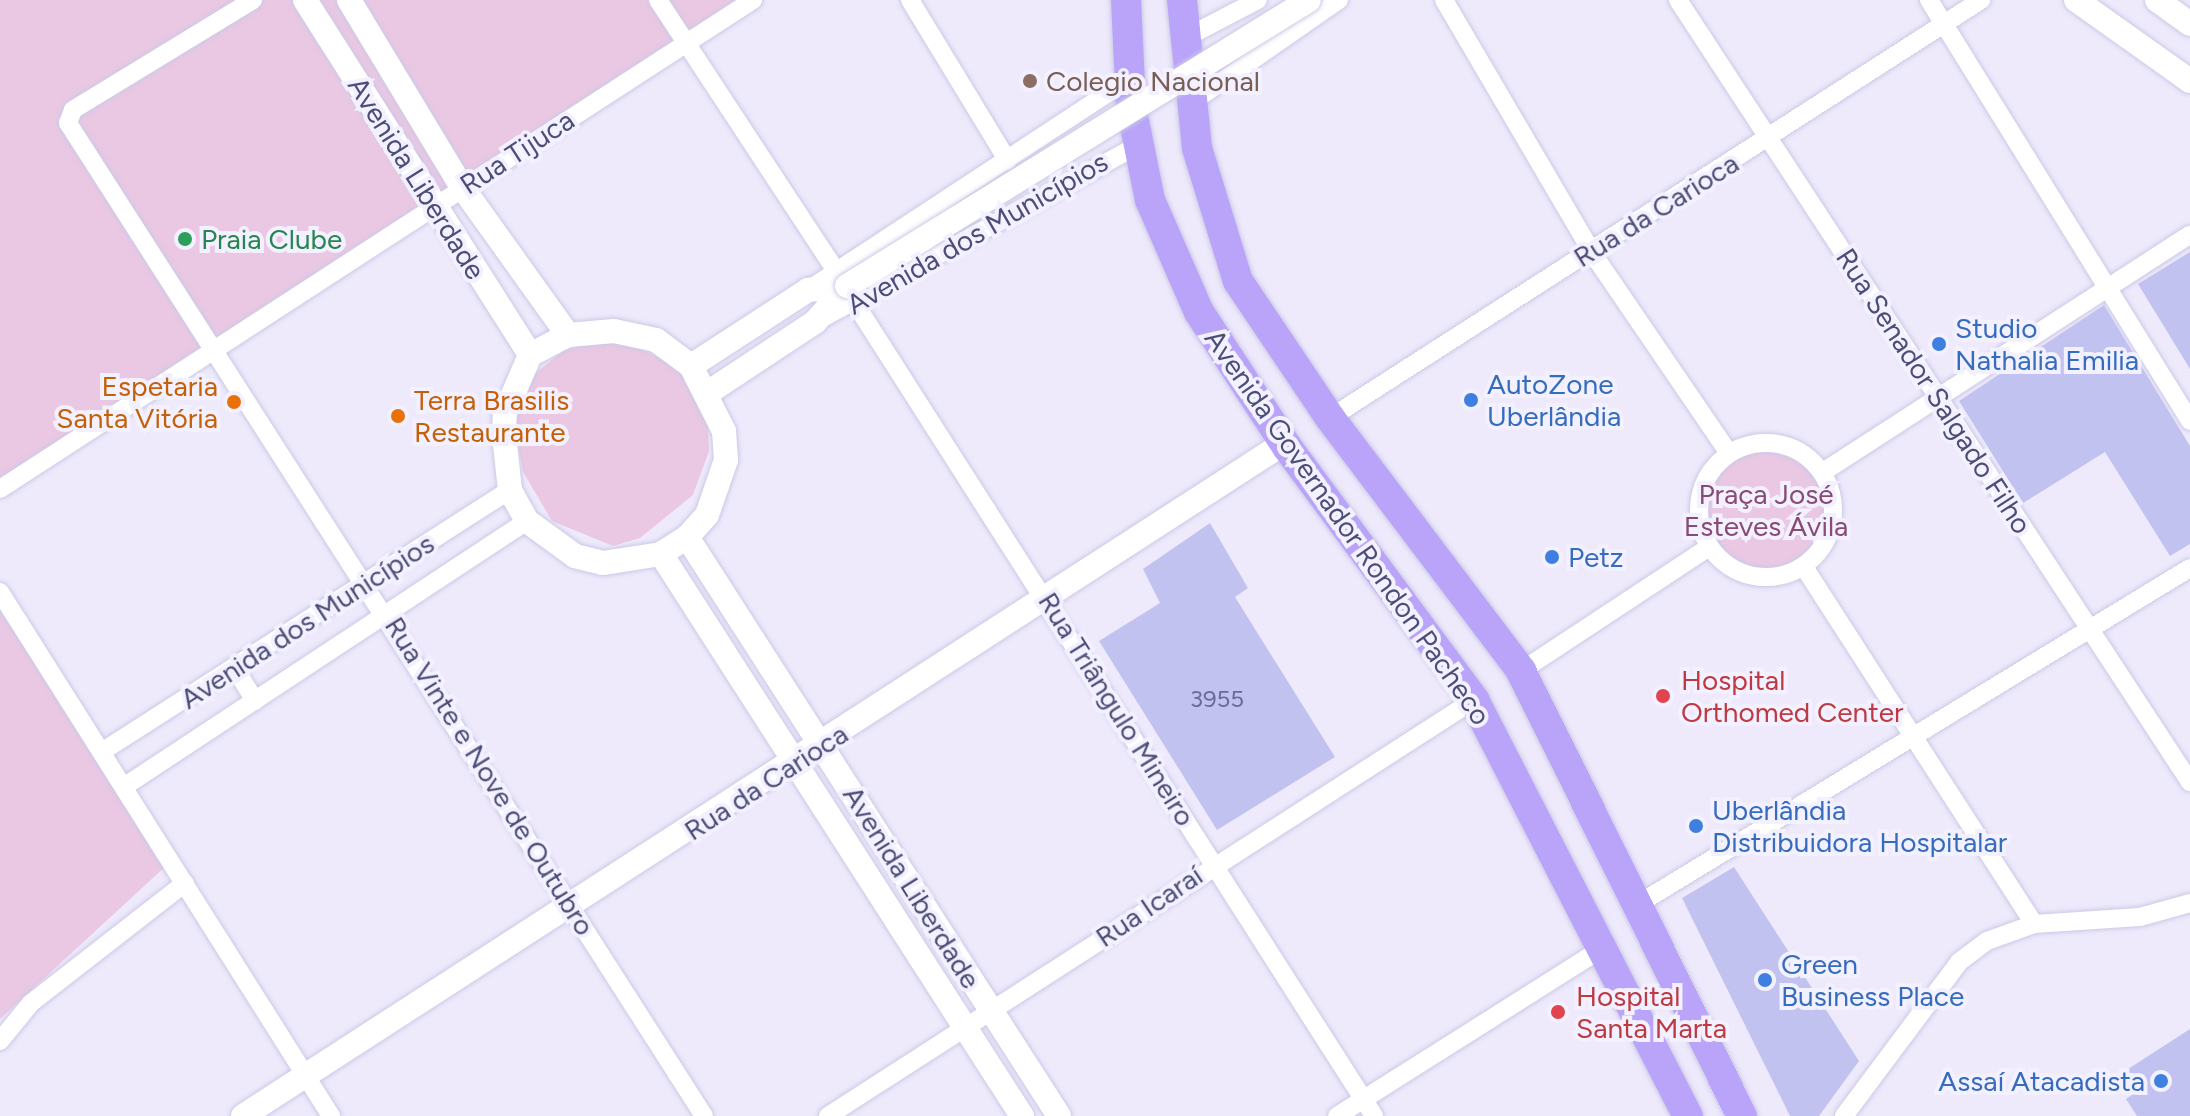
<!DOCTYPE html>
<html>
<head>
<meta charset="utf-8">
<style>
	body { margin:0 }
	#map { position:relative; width:2190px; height:1116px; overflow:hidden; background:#eeeafc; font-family:Figtree,sans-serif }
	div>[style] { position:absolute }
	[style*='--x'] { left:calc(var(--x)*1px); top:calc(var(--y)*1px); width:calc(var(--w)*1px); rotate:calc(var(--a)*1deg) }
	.green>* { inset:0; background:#eac8e3 }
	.round { border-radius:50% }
	.building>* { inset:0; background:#c2c2f1 }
	.roads { filter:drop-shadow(0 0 2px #ccc9e6) drop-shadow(0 0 2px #ccc9e6) }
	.minor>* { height:18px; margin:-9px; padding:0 9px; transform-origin:9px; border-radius:9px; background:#fff }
	.minor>.ring { margin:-9px; padding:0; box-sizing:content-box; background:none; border:18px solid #fff; border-radius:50% }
	.tertiary>* { height:24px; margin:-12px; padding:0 12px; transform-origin:12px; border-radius:12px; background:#fff }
	.primary>* { height:30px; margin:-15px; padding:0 15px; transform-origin:15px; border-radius:15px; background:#b9a4f9 }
	.bridges { filter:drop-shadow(0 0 2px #ccc9e6) drop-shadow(0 0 2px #ccc9e6) }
	.tertiary-bridge>* { height:24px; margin:-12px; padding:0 12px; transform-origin:12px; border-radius:12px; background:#fff }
	.dots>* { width:22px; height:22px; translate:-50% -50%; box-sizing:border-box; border:4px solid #f3f0ff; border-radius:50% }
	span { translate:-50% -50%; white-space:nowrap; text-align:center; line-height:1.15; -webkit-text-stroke:8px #f3f0ff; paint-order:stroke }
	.number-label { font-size:24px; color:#6a6b96 }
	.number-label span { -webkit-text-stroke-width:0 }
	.education-label { font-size:28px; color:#785e54 }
	.left { translate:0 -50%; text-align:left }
	.street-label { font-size:28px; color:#4d4e77 }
	.leisure-label { font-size:28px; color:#27864d }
	.shop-label { font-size:28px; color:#366cbe }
	.right { translate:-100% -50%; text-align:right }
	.food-label { font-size:28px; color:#c56008 }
	.park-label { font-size:28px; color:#884b74 }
	.health-label { font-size:28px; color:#be3a42 }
</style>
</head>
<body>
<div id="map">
	<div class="green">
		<i style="clip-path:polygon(0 0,740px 0,0 478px)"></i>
		<i style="clip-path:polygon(595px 344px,634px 344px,668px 363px,682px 375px,708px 426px,709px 451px,693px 495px,640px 538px,613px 546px,552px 521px,523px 472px,515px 429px,519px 399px,537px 372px,564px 350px)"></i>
		<i class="round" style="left:1699px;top:443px;width:134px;height:134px"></i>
		<i style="clip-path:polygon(0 611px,168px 864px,0 1019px)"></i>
	</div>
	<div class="building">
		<i style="clip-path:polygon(2190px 252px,2190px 369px,2138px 284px)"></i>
		<i style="clip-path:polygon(2104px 305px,2190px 446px,2190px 544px,2170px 556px,2105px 452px,2023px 503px,1959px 401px)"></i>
		<i style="clip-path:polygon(1210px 523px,1248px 588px,1235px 597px,1335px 757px,1217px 830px,1099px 641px,1160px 603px,1143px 569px)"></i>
		<i style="clip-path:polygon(1734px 867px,1859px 1061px,1819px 1116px,1790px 1116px,1682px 898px)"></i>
		<i style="clip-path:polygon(2190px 1029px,2190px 1116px,2137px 1116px,2126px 1099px,2138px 1091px,2125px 1071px)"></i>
	</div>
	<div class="roads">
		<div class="minor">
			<i style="--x:253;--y:0;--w:211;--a:148.6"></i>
			<i style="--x:73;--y:110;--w:14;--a:111"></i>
			<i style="--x:68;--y:123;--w:1179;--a:57.36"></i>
			<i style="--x:658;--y:0;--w:321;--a:56.7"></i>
			<i style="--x:910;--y:0;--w:188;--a:58.7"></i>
			<i style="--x:1444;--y:0;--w:291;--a:59.6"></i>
			<i style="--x:1591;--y:251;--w:245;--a:55.7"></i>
			<i style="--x:1678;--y:0;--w:935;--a:56.79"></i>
			<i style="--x:1929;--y:0;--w:495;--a:58.2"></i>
			<i style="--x:1185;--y:38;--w:82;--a:-27.5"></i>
			<i style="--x:1192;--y:102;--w:179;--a:-34.8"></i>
			<i style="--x:808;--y:290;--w:383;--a:-33.3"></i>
			<i style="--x:856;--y:305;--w:962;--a:57.43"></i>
			<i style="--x:817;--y:321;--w:367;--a:-28.7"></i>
			<i style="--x:1330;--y:418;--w:774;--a:-32.7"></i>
			<i class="ring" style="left:1699px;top:443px;width:116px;height:116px"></i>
			<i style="--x:1823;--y:472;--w:437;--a:-32.9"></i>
			<i style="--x:0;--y:489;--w:898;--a:-33"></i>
			<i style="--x:1804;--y:567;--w:425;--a:57.2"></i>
			<i style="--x:0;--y:592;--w:620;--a:57.72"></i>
			<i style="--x:234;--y:667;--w:40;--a:58"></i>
			<i style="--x:1521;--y:671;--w:225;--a:-33.4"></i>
			<i style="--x:103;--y:751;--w:483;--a:-32.7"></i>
			<i style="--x:125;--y:786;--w:481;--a:-33.4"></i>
			<i style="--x:1640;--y:903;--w:644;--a:-31.35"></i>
			<i style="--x:0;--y:1041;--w:49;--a:-50.8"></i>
			<i style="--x:31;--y:1003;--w:195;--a:-37.9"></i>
			<i style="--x:828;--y:1116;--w:768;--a:-32.78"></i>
			<i style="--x:1337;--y:1116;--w:316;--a:-32.3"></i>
			<i style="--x:1844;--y:1116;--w:192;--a:-53.2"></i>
			<i style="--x:1959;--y:962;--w:35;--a:-37"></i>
			<i style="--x:1987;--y:941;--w:50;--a:-19.9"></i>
			<i style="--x:2034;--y:924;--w:106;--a:-3.8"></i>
			<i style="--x:2140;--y:917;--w:52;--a:-15.6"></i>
		</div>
		<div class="tertiary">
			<i style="--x:305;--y:0;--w:420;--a:57.6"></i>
			<i style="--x:349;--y:0;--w:218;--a:58.9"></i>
			<i style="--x:462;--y:187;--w:182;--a:54.4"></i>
			<i style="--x:2076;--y:0;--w:140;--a:35.4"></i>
			<i style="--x:2157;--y:0;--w:41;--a:36"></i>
			<i style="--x:614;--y:331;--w:43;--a:12.1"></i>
			<i style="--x:656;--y:340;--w:44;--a:36.6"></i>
			<i style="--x:691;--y:366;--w:73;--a:63.1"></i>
			<i style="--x:724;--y:431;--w:29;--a:86"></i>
			<i style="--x:726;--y:460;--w:58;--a:109.1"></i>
			<i style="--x:707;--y:515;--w:30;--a:132"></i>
			<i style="--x:687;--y:537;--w:31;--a:147"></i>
			<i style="--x:661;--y:554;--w:59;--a:171.2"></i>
			<i style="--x:603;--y:563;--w:29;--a:-166"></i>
			<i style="--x:575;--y:556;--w:59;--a:-143.9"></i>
			<i style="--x:527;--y:521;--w:35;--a:-119"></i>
			<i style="--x:510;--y:490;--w:54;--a:-96.3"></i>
			<i style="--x:504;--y:436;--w:23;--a:-88"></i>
			<i style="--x:505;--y:413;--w:63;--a:-66.7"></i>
			<i style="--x:530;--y:355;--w:43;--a:-27.8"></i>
			<i style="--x:568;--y:335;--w:46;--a:-5"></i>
			<i style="--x:691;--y:366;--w:140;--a:-33"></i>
			<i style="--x:808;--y:290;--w:39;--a:-6"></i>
			<i style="--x:709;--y:392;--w:127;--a:-33.4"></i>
			<i style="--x:815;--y:322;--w:48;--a:-48.4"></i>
			<i style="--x:687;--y:537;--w:688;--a:57.28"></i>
			<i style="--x:661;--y:554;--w:668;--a:57.29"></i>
			<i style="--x:243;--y:1116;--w:1240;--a:-32.88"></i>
		</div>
		<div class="primary">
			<i style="--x:1126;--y:0;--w:106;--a:87.3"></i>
			<i style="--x:1131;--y:106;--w:96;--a:78.6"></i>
			<i style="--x:1150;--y:200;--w:122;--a:66.4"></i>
			<i style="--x:1199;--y:312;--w:161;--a:56.9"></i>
			<i style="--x:1287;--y:447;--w:315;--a:53.5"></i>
			<i style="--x:1474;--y:700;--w:468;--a:62.8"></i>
			<i style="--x:1182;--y:0;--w:149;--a:84.2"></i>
			<i style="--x:1197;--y:148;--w:139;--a:72.9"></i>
			<i style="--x:1238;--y:281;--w:165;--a:56.1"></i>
			<i style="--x:1330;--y:418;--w:317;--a:52.9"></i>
			<i style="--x:1521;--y:671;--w:497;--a:63.6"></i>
		</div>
	</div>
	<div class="bridges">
		<div class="tertiary-bridge">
			<i style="--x:847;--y:286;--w:543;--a:-31.76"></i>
		</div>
	</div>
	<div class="dots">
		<i style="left:1030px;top:81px;background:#8d6e63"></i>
		<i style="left:185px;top:239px;background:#2e9e5b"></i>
		<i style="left:1939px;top:344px;background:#3f7fe0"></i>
		<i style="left:1471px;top:400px;background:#3f7fe0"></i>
		<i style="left:234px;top:402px;background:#e8710a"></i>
		<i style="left:398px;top:416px;background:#e8710a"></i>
		<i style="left:1552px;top:557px;background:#3f7fe0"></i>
		<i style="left:1663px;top:696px;background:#e0444e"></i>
		<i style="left:1696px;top:826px;background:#3f7fe0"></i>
		<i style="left:1765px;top:980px;background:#3f7fe0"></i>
		<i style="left:1558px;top:1012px;background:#e0444e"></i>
		<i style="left:2161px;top:1081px;background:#3f7fe0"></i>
	</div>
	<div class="number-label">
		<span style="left:1217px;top:699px">3955</span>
	</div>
	<div class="education-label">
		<span class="left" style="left:1046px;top:81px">Colegio Nacional</span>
	</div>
	<div class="street-label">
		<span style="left:517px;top:152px;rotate:-33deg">Rua Tijuca</span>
		<span style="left:417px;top:178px;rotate:58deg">Avenida Liberdade</span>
		<span style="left:1656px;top:210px;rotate:-32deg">Rua da Carioca</span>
		<span style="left:977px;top:233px;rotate:-30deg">Avenida dos Municípios</span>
		<span style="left:1934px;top:391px;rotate:57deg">Rua Senador Salgado Filho</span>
		<span style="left:1348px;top:527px;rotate:55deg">Avenida Governador Rondon Pacheco</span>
		<span style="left:307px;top:621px;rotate:-33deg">Avenida dos Municípios</span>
		<span style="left:1117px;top:709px;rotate:58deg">Rua Triângulo Mineiro</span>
		<span style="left:490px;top:776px;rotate:58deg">Rua Vinte e Nove de Outubro</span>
		<span style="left:766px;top:782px;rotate:-33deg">Rua da Carioca</span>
		<span style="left:912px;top:887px;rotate:58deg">Avenida Liberdade</span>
		<span style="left:1149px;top:906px;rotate:-34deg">Rua Icaraí</span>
	</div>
	<div class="leisure-label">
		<span class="left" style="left:201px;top:239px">Praia Clube</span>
	</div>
	<div class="shop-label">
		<span class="left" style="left:1955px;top:344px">Studio<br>Nathalia Emilia</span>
		<span class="left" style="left:1487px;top:400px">AutoZone<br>Uberlândia</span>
		<span class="left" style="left:1568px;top:557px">Petz</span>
		<span class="left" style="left:1712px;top:826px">Uberlândia<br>Distribuidora Hospitalar</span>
		<span class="left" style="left:1781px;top:980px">Green<br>Business Place</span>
		<span class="right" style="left:2145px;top:1081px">Assaí Atacadista</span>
	</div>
	<div class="food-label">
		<span class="right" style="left:218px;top:402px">Espetaria<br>Santa Vitória</span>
		<span class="left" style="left:414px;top:416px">Terra Brasilis<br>Restaurante</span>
	</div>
	<div class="park-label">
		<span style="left:1766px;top:510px">Praça José<br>Esteves Ávila</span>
	</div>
	<div class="health-label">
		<span class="left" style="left:1681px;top:696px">Hospital<br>Orthomed Center</span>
		<span class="left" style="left:1576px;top:1012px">Hospital<br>Santa Marta</span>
	</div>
</div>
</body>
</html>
